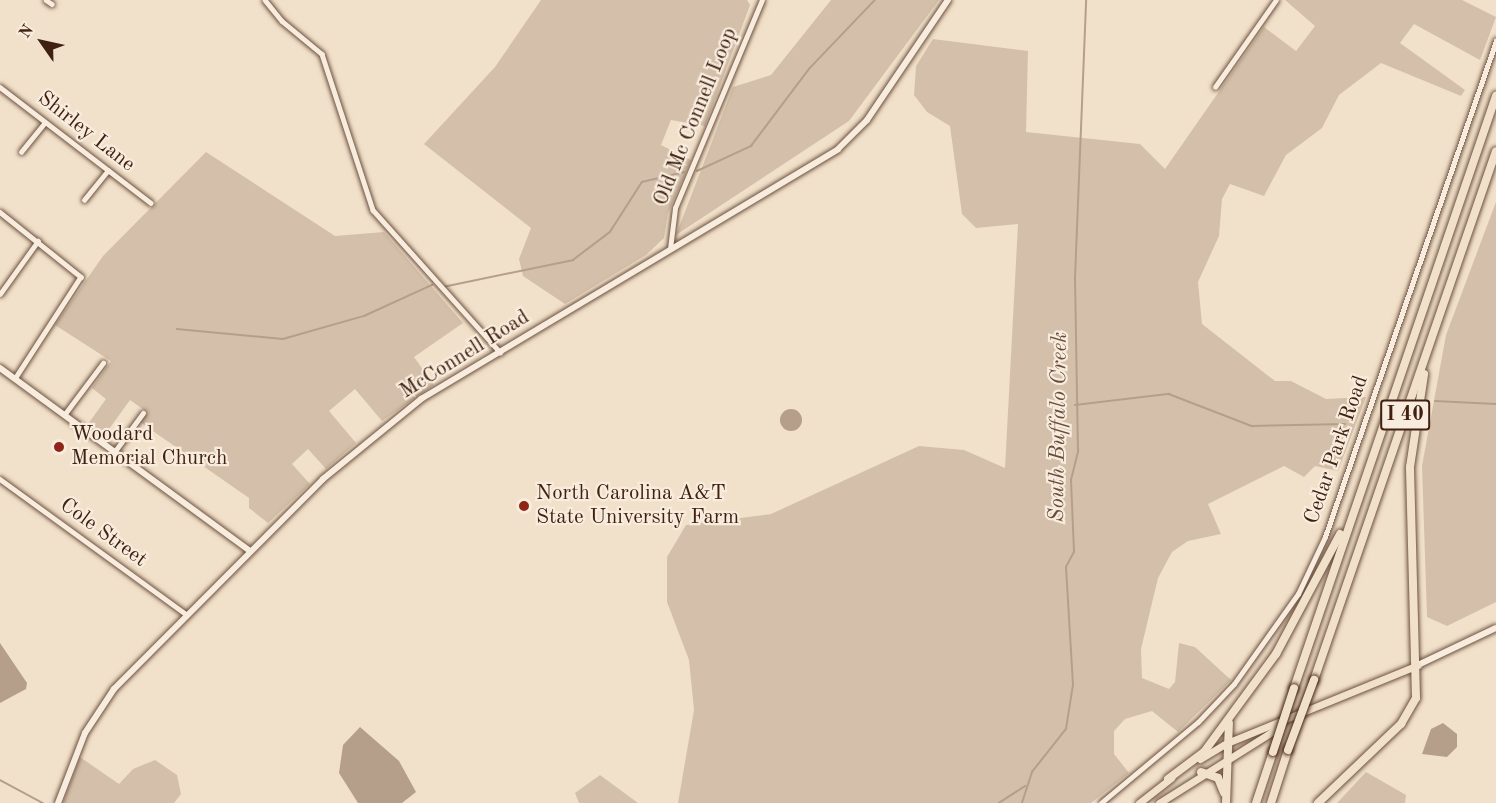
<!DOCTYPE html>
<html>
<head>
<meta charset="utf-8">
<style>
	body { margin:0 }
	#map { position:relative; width:1496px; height:803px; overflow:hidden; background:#f2e1ca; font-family:"Old Standard TT",serif }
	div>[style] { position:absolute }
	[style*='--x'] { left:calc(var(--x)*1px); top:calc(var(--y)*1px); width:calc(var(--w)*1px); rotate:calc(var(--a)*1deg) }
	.green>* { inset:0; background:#d4c0aa }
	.water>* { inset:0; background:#b59f8b }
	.round { border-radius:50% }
	.stream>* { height:1.5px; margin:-0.75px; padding:0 0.75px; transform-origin:0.75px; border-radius:0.75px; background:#b59f8b }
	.roads { filter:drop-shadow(0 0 2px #6c503e) drop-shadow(0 0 2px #6c503e) }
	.street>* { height:4.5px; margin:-2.25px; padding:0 2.25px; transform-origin:2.25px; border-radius:2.25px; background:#f7ecdd }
	.secondary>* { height:6px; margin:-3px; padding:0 3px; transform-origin:3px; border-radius:3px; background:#f7ecdd }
	.primary>* { height:7px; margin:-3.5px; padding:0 3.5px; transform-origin:3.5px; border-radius:3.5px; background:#f2e1ca }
	.highway>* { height:8px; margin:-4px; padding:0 4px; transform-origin:4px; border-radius:4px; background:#f2e1ca }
	.bridges { filter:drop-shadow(0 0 2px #402010) drop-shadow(0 0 2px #402010) }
	.highway-bridge>* { height:8px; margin:-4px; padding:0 4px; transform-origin:4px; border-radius:4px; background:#f2e1ca }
	.dots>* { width:16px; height:16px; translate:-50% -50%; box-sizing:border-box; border:3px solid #f7ecdd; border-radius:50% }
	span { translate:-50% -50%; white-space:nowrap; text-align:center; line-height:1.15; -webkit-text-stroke:4.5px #f7ecdd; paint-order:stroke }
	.shield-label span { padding:2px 4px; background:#f7ecdd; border:2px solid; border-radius:4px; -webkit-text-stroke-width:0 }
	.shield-label { font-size:20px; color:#402010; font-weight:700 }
	.street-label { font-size:21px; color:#402010 }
	.poi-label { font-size:21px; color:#402010 }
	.left { translate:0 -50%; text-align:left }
	.water-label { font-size:22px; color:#694c3b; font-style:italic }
	.north { position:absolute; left:12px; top:12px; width:60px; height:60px; -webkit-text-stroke:4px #f7ecdd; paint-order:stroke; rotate:304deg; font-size:16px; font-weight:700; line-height:24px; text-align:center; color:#402010 }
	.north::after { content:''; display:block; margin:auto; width:21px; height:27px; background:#402010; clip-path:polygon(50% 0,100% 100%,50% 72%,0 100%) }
</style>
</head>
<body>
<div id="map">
	<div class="green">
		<i style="clip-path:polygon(541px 0,747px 0,750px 5px,705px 126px,671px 120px,661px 145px,691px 160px,668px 213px,664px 238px,646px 255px,565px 304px,523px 276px,519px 259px,531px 228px,424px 144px,495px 67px)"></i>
		<i style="clip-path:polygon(939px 0,849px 121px,676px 235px,733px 87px,771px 75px,831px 0)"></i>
		<i style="clip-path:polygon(1285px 0,1462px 0,1496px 17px,1480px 60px,1414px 24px,1400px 43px,1465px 90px,1461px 96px,1381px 63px,1339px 95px,1322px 128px,1286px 155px,1264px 196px,1230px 184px,1222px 199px,1219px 236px,1198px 282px,1202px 324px,1275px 381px,1291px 381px,1326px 399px,1366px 397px,1338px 471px,1315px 466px,1304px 477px,1284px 466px,1208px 504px,1221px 534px,1188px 541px,1172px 552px,1158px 578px,1141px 649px,1142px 678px,1169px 689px,1175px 682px,1179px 643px,1195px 647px,1231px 680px,1178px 732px,1152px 711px,1125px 719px,1114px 731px,1114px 754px,1129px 773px,1091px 803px,678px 803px,694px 710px,689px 660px,667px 602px,667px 557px,686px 525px,771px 514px,919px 446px,964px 450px,1005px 468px,1018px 224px,976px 228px,962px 214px,950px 126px,927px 112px,914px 95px,916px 66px,933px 39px,1028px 51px,1026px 132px,1140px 144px,1165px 169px,1264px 27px,1296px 51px,1315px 26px)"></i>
		<i style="clip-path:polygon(206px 152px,335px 236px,384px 232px,463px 323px,414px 357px,434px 385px,382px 421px,355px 389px,329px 411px,356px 443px,326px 469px,308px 449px,292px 464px,310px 484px,268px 523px,249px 508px,249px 498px,140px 422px,147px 412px,130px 400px,104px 436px,88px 424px,106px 399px,92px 388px,111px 361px,55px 325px,103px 256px)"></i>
		<i style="clip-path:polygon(1496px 202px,1496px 602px,1447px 626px,1427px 617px,1422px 466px,1446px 335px)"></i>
		<i style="clip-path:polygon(80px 757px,119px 784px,133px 769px,155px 760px,177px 775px,181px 794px,174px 803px,63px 803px)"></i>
		<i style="clip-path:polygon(1366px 772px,1406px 795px,1405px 803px,1337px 803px)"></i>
		<i style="clip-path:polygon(600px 775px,638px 803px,579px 803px,575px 793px)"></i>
	</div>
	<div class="water">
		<i class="round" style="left:780px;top:409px;width:22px;height:22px"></i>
		<i style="clip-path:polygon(0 643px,27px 683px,26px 689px,0 703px)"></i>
		<i style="clip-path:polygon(1443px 723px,1457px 734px,1457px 747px,1447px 757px,1422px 754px,1431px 729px)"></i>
		<i style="clip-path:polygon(360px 727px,399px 761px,416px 792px,402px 803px,358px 803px,339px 773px,343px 745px)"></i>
	</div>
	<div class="stream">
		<i style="--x:697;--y:171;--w:60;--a:-24.8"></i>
		<i style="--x:751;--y:146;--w:96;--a:-53"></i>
		<i style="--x:809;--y:69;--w:95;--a:-46.3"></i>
		<i style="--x:443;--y:287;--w:133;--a:-11.7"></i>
		<i style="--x:573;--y:260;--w:46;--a:-37.1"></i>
		<i style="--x:610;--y:232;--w:59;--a:-57.4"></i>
		<i style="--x:642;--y:182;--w:43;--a:-13.4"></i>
		<i style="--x:177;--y:329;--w:106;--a:5.4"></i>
		<i style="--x:283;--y:339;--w:84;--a:-15.9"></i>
		<i style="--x:364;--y:316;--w:75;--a:-24.5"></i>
		<i style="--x:1435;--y:401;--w:61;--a:2.8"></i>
		<i style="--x:1075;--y:405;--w:95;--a:-6.7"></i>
		<i style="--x:1169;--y:394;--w:89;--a:21.1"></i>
		<i style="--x:1252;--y:426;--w:93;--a:-1.2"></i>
		<i style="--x:0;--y:780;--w:49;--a:28.1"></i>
		<i style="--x:999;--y:803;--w:31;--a:-33"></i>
		<i style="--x:1022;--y:803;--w:33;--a:-72"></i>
		<i style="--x:1032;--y:772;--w:55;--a:-51.7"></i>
		<i style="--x:1066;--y:729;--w:45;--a:-81"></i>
		<i style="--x:1073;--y:685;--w:118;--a:-93.4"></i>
		<i style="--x:1066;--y:567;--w:17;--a:-62"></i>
		<i style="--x:1074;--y:552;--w:72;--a:-92.4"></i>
		<i style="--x:1071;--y:480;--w:30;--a:-76"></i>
		<i style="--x:1078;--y:451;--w:173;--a:-91"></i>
		<i style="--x:1075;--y:278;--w:278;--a:-87.7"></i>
	</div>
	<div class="roads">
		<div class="street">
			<i style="--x:46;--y:0;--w:7;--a:34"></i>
			<i style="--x:265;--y:0;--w:27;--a:51"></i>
			<i style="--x:282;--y:21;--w:52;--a:39.5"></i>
			<i style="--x:322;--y:54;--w:164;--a:71.9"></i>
			<i style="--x:373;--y:210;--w:191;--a:48.2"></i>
			<i style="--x:0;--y:87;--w:190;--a:37.5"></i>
			<i style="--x:1215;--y:87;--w:106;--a:-55"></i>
			<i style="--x:21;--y:152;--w:38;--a:-51"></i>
			<i style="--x:84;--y:200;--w:38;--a:-51"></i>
			<i style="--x:0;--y:212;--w:104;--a:38.7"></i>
			<i style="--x:81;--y:277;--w:121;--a:122.9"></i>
			<i style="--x:670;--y:249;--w:41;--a:-83"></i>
			<i style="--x:675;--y:208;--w:225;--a:-67.3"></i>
			<i style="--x:0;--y:294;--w:65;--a:-54.4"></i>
			<i style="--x:64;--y:415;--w:65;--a:-53.1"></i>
			<i style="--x:115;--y:451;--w:47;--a:-53.6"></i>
			<i style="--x:0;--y:479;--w:231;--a:36"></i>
			<i style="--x:1101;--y:803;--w:126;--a:-39.9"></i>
			<i style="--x:1198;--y:722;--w:52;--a:-46.5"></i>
			<i style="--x:1234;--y:684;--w:110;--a:-54.6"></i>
			<i style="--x:1298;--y:594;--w:63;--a:-64.7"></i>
			<i style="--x:1325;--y:537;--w:525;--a:-70.98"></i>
		</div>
		<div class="secondary">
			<i style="--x:0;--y:368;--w:310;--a:36.2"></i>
			<i style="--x:1418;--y:665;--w:86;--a:-25.4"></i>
			<i style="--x:58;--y:803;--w:75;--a:-68.9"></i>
			<i style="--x:85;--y:733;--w:53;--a:-56.6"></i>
			<i style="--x:114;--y:689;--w:296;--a:-45.1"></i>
			<i style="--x:323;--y:479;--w:127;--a:-39.2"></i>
			<i style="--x:421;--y:399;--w:486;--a:-30.9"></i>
			<i style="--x:838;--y:149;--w:41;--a:-45"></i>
			<i style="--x:867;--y:120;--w:145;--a:-56"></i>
		</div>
		<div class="primary">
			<i style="--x:1200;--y:759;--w:31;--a:-31"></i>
			<i style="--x:1227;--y:743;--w:206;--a:-22.2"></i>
			<i style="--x:1139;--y:803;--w:41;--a:-38"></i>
			<i style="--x:1159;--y:803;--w:137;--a:-32.2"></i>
		</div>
		<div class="highway">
			<i style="--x:1314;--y:680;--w:559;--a:-71.01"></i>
			<i style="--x:1294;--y:688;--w:626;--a:-71.16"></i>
			<i style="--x:1201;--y:772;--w:18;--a:19"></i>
			<i style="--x:1218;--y:778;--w:16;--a:68"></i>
			<i style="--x:1168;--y:779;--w:45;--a:-36.9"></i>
			<i style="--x:1204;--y:752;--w:122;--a:-53.7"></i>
			<i style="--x:1276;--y:654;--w:136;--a:-61.9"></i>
			<i style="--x:1226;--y:803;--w:80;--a:-87.9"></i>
			<i style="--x:1256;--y:803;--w:54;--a:-71.6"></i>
			<i style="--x:1271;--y:803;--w:56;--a:-72.2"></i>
			<i style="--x:1318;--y:803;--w:115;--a:-43.6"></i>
			<i style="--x:1401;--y:724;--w:30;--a:-60"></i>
			<i style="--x:1416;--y:698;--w:231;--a:-91.5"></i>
			<i style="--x:1410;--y:467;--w:94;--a:-81.4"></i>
		</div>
	</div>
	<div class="bridges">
		<div class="highway-bridge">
			<i style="--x:1288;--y:750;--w:75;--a:-69.6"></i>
			<i style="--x:1273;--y:752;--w:67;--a:-71.8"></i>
		</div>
	</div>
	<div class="dots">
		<i style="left:59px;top:447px;background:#8f2418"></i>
		<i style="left:524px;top:506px;background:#8f2418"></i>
	</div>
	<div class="shield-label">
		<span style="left:1405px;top:415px">I 40</span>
	</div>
	<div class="street-label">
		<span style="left:696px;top:117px;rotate:-68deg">Old Mc Connell Loop</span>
		<span style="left:86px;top:132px;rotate:38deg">Shirley Lane</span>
		<span style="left:465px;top:355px;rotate:-32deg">McConnell Road</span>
		<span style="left:1337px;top:450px;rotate:-71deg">Cedar Park Road</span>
		<span style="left:103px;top:533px;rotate:36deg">Cole Street</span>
	</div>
	<div class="poi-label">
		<span class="left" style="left:71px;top:447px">Woodard<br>Memorial Church</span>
		<span class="left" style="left:536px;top:506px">North Carolina A&amp;T<br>State University Farm</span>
	</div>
	<div class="water-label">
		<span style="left:1059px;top:427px;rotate:-89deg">South Buffalo Creek</span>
	</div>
	<div class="north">N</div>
</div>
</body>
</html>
